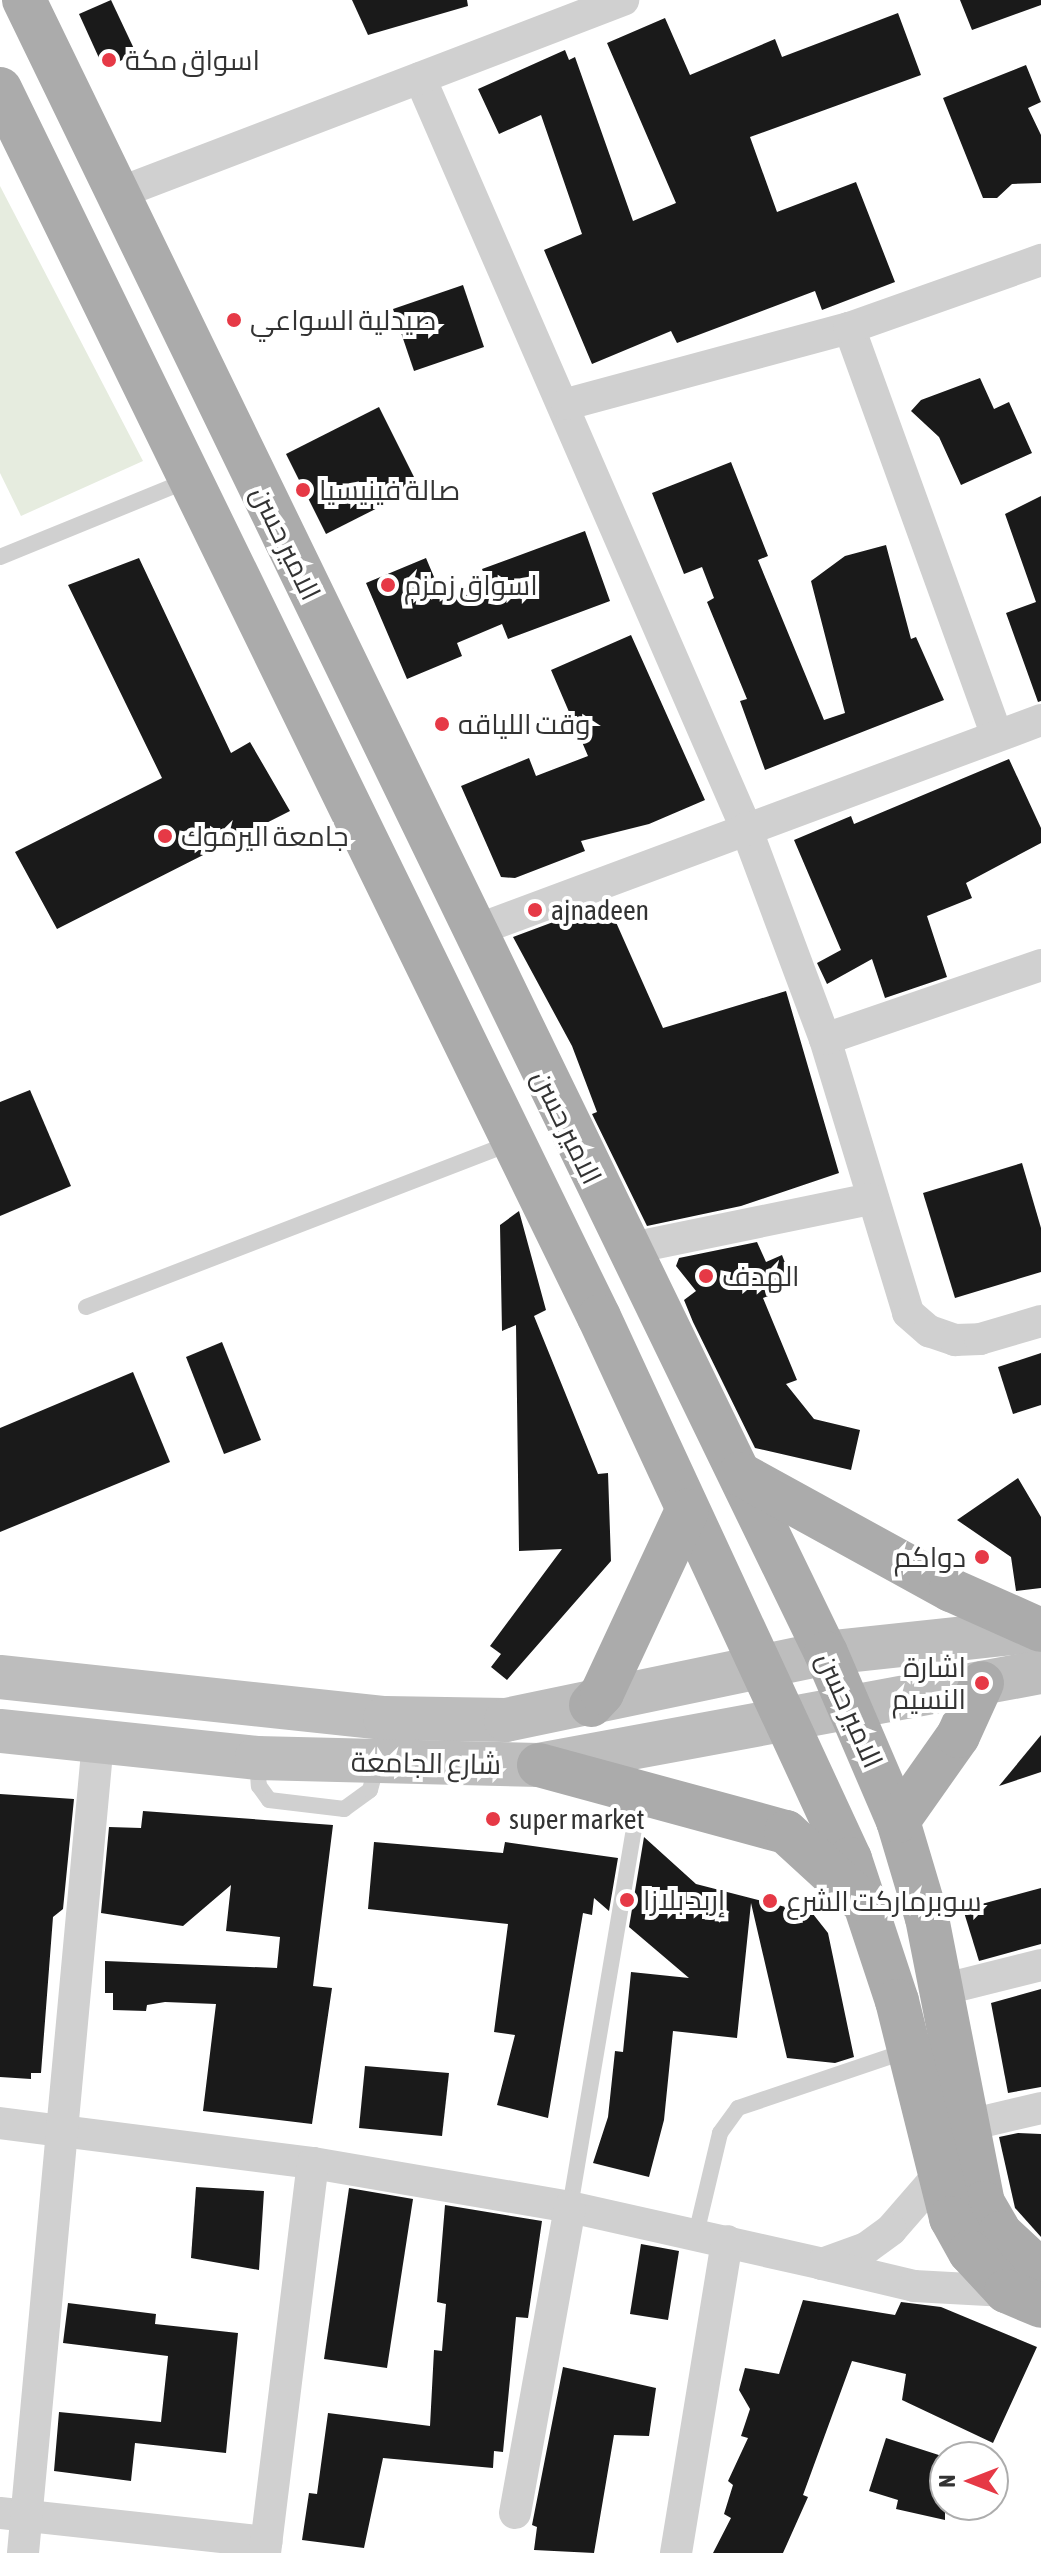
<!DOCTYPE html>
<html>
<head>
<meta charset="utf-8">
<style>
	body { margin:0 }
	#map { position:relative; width:1041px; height:2553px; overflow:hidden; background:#fff; font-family:"Asap Condensed",Cairo,sans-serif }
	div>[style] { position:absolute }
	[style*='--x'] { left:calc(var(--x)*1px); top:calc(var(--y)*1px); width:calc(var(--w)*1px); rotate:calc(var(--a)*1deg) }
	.green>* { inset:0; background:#e6ecdf }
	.building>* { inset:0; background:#1a1a1a }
	.service>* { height:16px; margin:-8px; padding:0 8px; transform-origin:8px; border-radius:8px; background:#d0d0d0 }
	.minor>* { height:32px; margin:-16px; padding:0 16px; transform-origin:16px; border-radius:16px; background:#d0d0d0 }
	.secondary>* { height:44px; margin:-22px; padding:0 22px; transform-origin:22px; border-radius:22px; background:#bdbdbd }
	.primary>* { height:44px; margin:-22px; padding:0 22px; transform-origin:22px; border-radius:22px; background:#ababab }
	.dots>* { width:22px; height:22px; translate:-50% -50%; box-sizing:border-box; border:4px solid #fff; border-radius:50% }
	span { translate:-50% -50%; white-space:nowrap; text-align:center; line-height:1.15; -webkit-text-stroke:8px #fff; paint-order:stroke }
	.poi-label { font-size:28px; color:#333 }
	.left { translate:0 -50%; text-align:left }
	.right { translate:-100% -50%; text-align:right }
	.street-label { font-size:28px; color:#333 }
	.north { position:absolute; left:929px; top:2441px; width:80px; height:80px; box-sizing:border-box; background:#fff; border:2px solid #adadad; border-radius:50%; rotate:270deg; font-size:22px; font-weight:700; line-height:32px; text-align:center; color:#333 }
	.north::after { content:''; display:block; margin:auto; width:28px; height:36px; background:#e63946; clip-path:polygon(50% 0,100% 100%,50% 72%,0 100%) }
</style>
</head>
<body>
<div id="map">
	<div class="green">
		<i style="clip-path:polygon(0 186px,143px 461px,21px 516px,0 473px)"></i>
	</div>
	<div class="building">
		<i style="clip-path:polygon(111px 0,136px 53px,104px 69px,79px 14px)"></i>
		<i style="clip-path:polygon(352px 0,467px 0,468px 6px,368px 35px)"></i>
		<i style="clip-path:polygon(960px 0,1041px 0,1041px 5px,972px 30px)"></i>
		<i style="clip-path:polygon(898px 13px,921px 75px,750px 137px,777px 212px,856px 182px,895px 282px,822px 310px,815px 291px,677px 343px,671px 331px,592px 364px,544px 250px,582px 234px,541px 115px,499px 134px,478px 89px,565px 50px,569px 60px,575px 57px,633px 221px,676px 203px,607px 43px,665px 18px,690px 75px,775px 39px,782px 57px)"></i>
		<i style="clip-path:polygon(1026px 65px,1041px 102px,1028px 108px,1041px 135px,1041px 183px,1012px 184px,997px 198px,983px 198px,943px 98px)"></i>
		<i style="clip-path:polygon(463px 285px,484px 347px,414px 371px,393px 309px)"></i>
		<i style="clip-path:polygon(980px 378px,994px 409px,1009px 402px,1032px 453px,961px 485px,939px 437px,911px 411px,921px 400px)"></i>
		<i style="clip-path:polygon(379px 407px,419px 487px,326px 534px,286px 454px)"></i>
		<i style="clip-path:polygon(731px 462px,768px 556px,758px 560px,824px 720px,845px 713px,811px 581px,845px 556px,886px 545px,911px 639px,916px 637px,944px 700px,765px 770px,740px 701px,747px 699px,707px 602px,714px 598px,702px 567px,684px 574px,652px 493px)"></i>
		<i style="clip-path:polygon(1041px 496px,1041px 701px,1038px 702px,1006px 613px,1036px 602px,1005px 514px)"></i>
		<i style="clip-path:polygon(585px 531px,610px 601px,508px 639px,502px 624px,457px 643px,462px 656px,407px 679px,366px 583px,426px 558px,442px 596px,485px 577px,482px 569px)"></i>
		<i style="clip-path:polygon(139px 558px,231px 753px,250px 742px,290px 811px,57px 929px,15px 852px,162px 778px,68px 585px)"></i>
		<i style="clip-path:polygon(631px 635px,705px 800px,649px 824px,581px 841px,585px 851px,515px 878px,501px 877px,461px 786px,529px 758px,536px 776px,588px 756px,551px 670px)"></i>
		<i style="clip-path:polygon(1009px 759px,1041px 828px,1041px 843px,966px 883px,972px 898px,927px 916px,947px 977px,885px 998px,872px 959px,827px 984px,817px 963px,841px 950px,794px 840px,851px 816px,854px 824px)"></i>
		<i style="clip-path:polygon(607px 902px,663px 1028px,786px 991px,839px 1173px,741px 1206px,647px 1226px,592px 1114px,597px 1112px,572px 1046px,513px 937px)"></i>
		<i style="clip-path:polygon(30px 1090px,71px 1186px,0 1216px,0 1102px)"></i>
		<i style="clip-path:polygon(1022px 1163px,1041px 1228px,1041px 1272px,955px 1298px,923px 1193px)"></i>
		<i style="clip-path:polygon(519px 1211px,546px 1310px,534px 1316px,598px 1474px,608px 1473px,611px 1561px,507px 1680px,491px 1667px,501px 1654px,490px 1646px,562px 1549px,519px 1551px,516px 1325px,502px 1331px,500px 1225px)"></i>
		<i style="clip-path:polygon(757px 1242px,766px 1262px,782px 1255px,794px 1286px,763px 1298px,797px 1380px,786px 1384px,814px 1419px,860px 1430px,851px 1470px,755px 1448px,693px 1322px,684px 1300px,696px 1291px,676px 1266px,679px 1258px)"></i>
		<i style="clip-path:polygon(222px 1342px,261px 1440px,224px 1454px,186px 1357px)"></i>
		<i style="clip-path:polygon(1041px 1353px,1041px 1405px,1013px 1414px,998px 1367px)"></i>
		<i style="clip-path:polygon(133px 1372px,170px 1462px,0 1532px,0 1428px)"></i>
		<i style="clip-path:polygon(1018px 1478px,1041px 1517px,1041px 1588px,1016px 1591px,1011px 1557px,957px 1520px)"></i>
		<i style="clip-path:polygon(1041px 1735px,1041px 1772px,999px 1786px)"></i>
		<i style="clip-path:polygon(0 1794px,74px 1799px,63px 1909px,53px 1917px,41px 2073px,31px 2073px,31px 2079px,0 2077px)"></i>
		<i style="clip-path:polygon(143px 1811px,333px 1825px,313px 1986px,332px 1988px,312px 2124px,203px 2111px,216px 2004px,165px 2002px,147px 2005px,146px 2011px,113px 2010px,113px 1993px,105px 1993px,105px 1961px,277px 1968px,280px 1937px,226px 1931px,231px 1885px,183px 1926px,101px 1913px,109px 1827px,141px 1828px)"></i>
		<i style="clip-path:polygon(644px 1837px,696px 1884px,813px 1914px,828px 1933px,854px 2057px,835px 2063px,787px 2058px,751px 1903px,737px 2038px,673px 2031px,664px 2120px,649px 2177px,593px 2163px,608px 2117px,615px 2051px,623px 2052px,631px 1972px,689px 1978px,629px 1927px)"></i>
		<i style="clip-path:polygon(374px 1842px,503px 1853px,505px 1842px,618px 1858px,609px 1911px,594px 1898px,592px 1915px,583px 1913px,548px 2118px,497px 2105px,515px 2035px,494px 2032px,508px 1924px,368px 1909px)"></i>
		<i style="clip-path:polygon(1041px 1888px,1041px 1944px,979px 1961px,963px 1909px)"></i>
		<i style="clip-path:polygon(1041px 1989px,1041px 2087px,1008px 2093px,991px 2003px)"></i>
		<i style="clip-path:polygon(365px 2066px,449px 2073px,442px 2136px,359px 2128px)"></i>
		<i style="clip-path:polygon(1018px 2133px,1041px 2134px,1041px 2237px,1015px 2208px,999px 2137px)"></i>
		<i style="clip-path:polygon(196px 2187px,264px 2191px,259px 2270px,191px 2258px)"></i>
		<i style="clip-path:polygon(349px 2188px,413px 2199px,387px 2368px,324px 2359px)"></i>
		<i style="clip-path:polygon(445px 2205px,542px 2221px,528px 2318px,516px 2317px,503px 2452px,494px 2451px,493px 2468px,383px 2458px,364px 2548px,302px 2540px,309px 2493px,317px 2494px,328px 2413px,430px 2426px,434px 2350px,442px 2351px,446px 2304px,437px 2302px)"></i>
		<i style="clip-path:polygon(641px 2244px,679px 2251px,668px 2320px,630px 2314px)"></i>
		<i style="clip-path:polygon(803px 2300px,895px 2315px,901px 2302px,941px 2307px,1037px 2347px,993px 2443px,902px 2400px,906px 2374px,852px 2361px,803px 2495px,808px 2497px,783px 2553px,713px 2553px,731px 2518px,724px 2514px,733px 2485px,728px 2481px,748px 2438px,741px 2436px,750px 2409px,739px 2390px,745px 2368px,779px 2374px)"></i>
		<i style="clip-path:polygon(68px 2303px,156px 2314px,155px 2324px,238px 2333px,226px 2453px,135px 2443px,131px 2481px,54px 2471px,59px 2412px,161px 2422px,168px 2356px,63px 2343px)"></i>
		<i style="clip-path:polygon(563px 2367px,656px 2388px,649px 2436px,614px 2435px,594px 2553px,534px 2550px,537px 2527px,532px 2525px)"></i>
		<i style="clip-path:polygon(886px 2438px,945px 2457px,945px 2520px,896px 2509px,898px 2500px,869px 2491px)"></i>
	</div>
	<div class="service">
		<i style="--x:0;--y:557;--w:204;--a:-22.2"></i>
		<i style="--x:86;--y:1307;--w:453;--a:-21.1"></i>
		<i style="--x:257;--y:1760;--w:26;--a:86"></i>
		<i style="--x:259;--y:1786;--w:17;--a:54"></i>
		<i style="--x:269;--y:1800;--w:76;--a:6.8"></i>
		<i style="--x:344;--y:1809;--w:32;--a:-36"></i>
		<i style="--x:370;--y:1790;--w:28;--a:-75"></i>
		<i style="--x:570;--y:2207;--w:419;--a:-80.4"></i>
		<i style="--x:696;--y:2234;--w:104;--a:-76.6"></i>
		<i style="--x:720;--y:2133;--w:31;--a:-54"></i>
		<i style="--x:738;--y:2108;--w:177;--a:-18.7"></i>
	</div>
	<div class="minor">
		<i style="--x:420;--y:78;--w:818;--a:66.51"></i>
		<i style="--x:746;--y:828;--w:225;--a:69.5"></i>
		<i style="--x:825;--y:1039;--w:286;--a:73.1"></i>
		<i style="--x:908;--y:1313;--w:28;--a:41"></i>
		<i style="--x:929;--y:1331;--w:28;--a:19"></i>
		<i style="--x:955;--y:1340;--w:25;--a:-2"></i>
		<i style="--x:980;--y:1339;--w:64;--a:-16.4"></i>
		<i style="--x:119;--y:193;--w:540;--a:-20.95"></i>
		<i style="--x:567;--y:404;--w:292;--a:-15.1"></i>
		<i style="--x:997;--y:736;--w:434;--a:-109.9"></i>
		<i style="--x:849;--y:328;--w:204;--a:-19.5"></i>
		<i style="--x:474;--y:931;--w:605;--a:-20.41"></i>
		<i style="--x:825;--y:1039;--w:228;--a:-18.9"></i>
		<i style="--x:627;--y:1249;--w:249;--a:-11.6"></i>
		<i style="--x:941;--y:1990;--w:103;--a:-14"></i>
		<i style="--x:0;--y:2123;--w:316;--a:7.3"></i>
		<i style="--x:313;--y:2163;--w:261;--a:9.7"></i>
		<i style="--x:570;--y:2207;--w:258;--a:12.7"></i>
		<i style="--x:969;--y:2125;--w:74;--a:-13.3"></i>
		<i style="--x:937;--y:2177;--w:70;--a:131"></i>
		<i style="--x:891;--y:2230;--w:31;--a:144"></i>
		<i style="--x:866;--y:2248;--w:47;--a:160"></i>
		<i style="--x:822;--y:2264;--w:95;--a:13.4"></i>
		<i style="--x:914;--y:2286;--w:92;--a:3.1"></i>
		<i style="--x:0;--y:2513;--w:268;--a:6.2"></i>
		<i style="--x:515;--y:2513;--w:311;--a:-79.8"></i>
		<i style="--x:23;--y:2553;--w:815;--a:-84.72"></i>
		<i style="--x:265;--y:2553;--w:393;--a:-83"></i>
		<i style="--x:676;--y:2553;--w:316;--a:-80.7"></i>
	</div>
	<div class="secondary">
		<i style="--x:0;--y:1677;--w:387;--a:6.1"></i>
		<i style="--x:385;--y:1718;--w:121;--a:0.9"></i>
		<i style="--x:506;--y:1720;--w:327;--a:-11.8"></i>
		<i style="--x:826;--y:1653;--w:216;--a:-6.1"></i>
		<i style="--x:0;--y:1731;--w:258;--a:6"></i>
		<i style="--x:257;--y:1758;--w:282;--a:1.4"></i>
		<i style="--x:539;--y:1765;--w:511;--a:-10.5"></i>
	</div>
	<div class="primary">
		<i style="--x:24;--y:0;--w:1837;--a:64.12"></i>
		<i style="--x:826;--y:1653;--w:183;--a:66.8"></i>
		<i style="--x:898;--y:1821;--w:101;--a:73.4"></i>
		<i style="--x:927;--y:1918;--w:290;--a:78.9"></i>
		<i style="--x:983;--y:2203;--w:34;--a:60"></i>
		<i style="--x:1000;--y:2233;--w:56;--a:42.8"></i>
		<i style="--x:0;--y:89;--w:1366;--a:64"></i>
		<i style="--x:599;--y:1317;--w:597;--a:65.15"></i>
		<i style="--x:850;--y:1859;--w:150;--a:71.7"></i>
		<i style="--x:897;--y:2001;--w:224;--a:76"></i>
		<i style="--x:951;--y:2218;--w:39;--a:61"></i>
		<i style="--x:970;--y:2252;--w:53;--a:47.3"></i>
		<i style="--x:1006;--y:2291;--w:38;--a:23"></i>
		<i style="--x:740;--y:1474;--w:241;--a:28.8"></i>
		<i style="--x:951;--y:1590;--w:98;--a:24"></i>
		<i style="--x:591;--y:1705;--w:16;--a:-47"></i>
		<i style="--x:602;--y:1693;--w:201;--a:-65"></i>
		<i style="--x:539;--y:1765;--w:256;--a:15.2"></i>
		<i style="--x:786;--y:1832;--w:98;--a:42.5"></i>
		<i style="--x:898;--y:1821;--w:104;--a:-54.8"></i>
		<i style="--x:958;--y:1736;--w:58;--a:-65.6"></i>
	</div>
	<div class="dots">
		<i style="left:109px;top:60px;background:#e63946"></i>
		<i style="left:234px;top:320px;background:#e63946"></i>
		<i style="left:303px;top:490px;background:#e63946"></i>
		<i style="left:388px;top:585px;background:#e63946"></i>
		<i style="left:442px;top:724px;background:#e63946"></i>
		<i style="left:165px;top:836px;background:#e63946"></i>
		<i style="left:535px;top:910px;background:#e63946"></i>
		<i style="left:706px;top:1276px;background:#e63946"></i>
		<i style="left:982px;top:1557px;background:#e63946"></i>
		<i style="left:982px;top:1683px;background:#e63946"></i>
		<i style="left:493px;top:1819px;background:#e63946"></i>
		<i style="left:627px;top:1900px;background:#e63946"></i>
		<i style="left:770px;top:1901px;background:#e63946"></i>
	</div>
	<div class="poi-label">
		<span class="left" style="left:125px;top:60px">اسواق مكة</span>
		<span class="left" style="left:250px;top:320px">صيدلية السواعي</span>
		<span class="left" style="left:319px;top:490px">صالة فينيسيا</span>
		<span class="left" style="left:404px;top:585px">اسواق زمزم</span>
		<span class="left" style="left:458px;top:724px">وقت اللياقه</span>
		<span class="left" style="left:181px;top:836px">جامعة اليرموك</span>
		<span class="left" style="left:551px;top:910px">ajnadeen</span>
		<span class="left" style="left:722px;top:1276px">الهدف</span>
		<span class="right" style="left:966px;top:1557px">دواكم</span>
		<span class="right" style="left:966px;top:1683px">اشارة<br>النسيم</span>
		<span class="left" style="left:509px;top:1819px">super market</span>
		<span class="left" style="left:643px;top:1900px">إربد بلازا</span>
		<span class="left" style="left:786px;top:1901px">سوبرماركت الشرع</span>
	</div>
	<div class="street-label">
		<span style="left:286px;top:543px;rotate:64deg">الامير حسن</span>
		<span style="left:567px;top:1127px;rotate:64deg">الامير حسن</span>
		<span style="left:850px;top:1710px;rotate:66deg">الامير حسن</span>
		<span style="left:426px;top:1763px;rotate:1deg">شارع الجامعة</span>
	</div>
	<div class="north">N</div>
</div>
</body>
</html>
